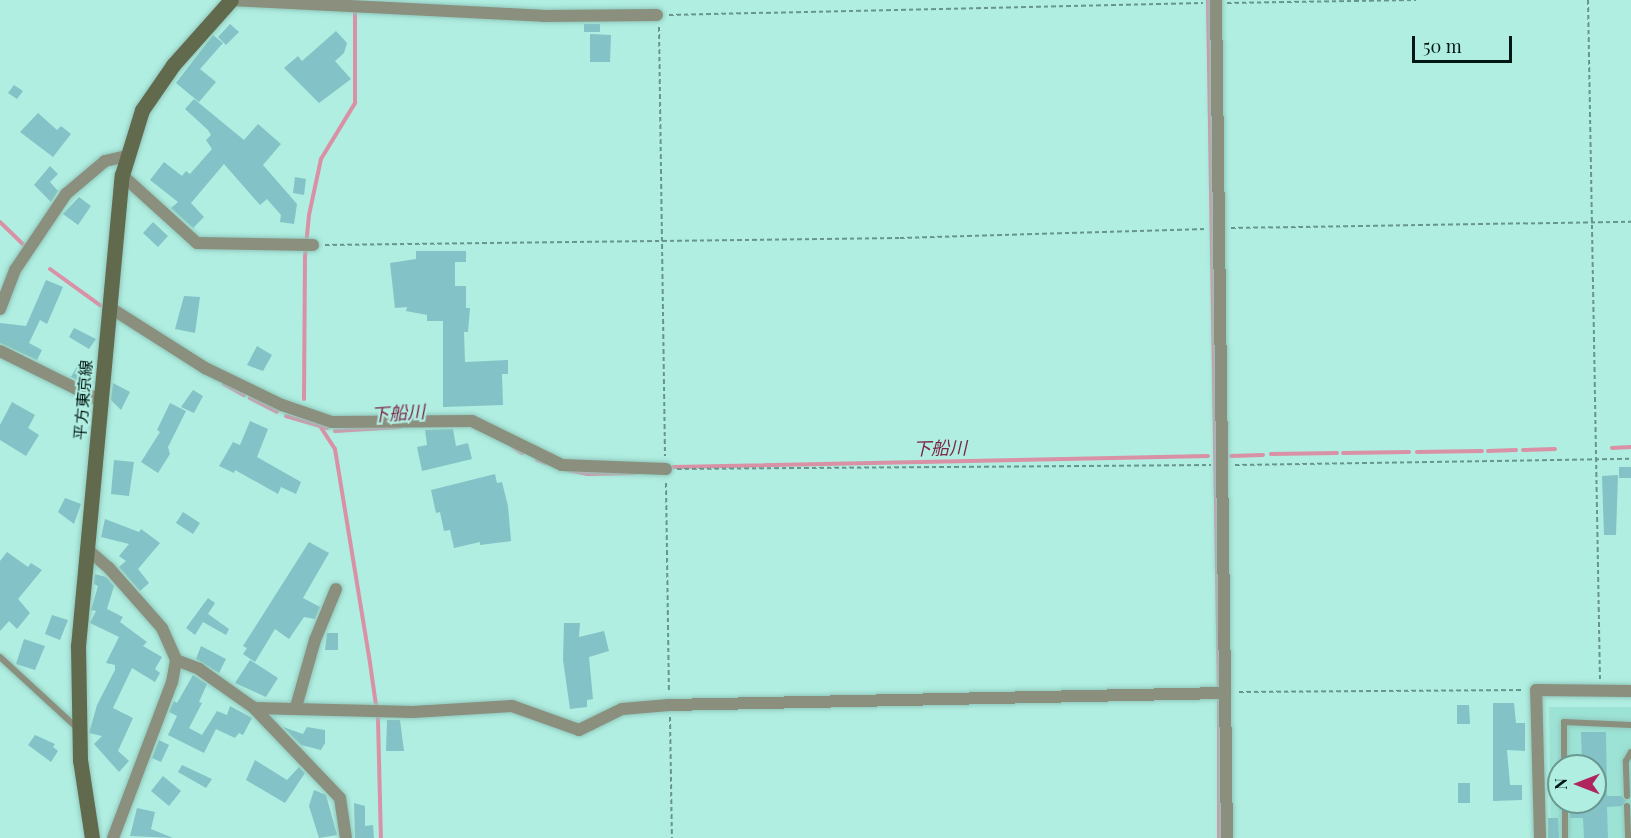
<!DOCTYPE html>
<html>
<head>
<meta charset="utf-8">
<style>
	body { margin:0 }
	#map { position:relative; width:1631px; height:838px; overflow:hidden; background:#b0eee1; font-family:"Playfair Display","Noto Sans JP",serif }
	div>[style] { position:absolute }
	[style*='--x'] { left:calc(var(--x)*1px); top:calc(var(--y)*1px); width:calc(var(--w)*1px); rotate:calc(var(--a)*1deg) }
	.built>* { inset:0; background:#9ce3d5 }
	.stream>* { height:4px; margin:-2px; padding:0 2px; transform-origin:2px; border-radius:2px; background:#d991a6 }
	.building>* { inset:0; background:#83c2c6 }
	.path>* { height:2px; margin-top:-1px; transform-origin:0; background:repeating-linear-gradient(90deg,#67948b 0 4.5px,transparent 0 7.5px) }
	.roads { filter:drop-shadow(0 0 2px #90c7bc) drop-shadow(0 0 2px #90c7bc) }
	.service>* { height:6px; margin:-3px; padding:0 3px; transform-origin:3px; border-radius:3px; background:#8a907d }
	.minor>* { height:12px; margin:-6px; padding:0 6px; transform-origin:6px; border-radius:6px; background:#8a907d }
	.secondary>* { height:15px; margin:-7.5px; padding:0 7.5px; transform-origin:7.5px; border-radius:7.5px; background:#626a4e }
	span { translate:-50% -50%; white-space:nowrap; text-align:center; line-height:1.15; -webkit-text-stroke:4.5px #b0eee1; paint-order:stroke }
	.street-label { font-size:16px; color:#011713 }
	.water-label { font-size:18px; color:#7b2646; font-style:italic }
	.north { position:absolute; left:1547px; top:754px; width:60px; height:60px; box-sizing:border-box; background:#b0eee1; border:2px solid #6a988f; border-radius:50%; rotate:270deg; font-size:16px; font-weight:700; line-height:24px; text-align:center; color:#011713 }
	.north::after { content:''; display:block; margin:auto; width:21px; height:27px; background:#b02460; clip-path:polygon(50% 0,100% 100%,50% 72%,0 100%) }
	.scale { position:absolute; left:1412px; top:36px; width:100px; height:27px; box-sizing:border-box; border:3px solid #011713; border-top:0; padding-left:8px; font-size:18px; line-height:21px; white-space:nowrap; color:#011713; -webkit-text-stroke:4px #b0eee1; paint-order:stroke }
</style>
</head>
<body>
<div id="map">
	<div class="built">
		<i style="clip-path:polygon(evenodd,1549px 707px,1631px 707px,1631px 838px,1551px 838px,1549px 707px,1559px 766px,1595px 766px,1595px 802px,1559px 802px,1559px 766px)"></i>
	</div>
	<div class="stream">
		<i style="--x:1208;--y:0;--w:692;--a:89.09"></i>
		<i style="--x:0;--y:222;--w:32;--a:44"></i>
		<i style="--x:50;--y:269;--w:62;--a:35.8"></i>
		<i style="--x:224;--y:384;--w:23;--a:29"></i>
		<i style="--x:250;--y:398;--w:30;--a:27"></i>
		<i style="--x:304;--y:399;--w:142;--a:-89.6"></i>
		<i style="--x:305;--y:257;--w:42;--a:-84.6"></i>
		<i style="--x:309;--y:215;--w:57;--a:-77.9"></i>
		<i style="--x:321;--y:159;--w:66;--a:-58.7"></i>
		<i style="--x:355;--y:103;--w:103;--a:-90"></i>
		<i style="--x:286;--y:416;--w:43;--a:16.3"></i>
		<i style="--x:320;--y:426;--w:27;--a:57"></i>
		<i style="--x:335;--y:449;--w:210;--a:80.7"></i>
		<i style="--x:369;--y:656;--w:64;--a:81.9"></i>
		<i style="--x:378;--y:719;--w:119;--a:88.6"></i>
		<i style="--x:335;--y:431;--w:65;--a:-3.5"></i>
		<i style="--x:513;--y:447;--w:11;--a:34"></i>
		<i style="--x:1612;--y:448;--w:19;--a:-3"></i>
		<i style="--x:1523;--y:450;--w:32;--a:-2"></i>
		<i style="--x:1488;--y:451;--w:28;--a:-2"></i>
		<i style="--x:1417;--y:452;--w:65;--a:-0.9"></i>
		<i style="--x:1343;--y:453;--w:66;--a:-0.9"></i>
		<i style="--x:1271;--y:454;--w:66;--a:-0.9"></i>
		<i style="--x:1231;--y:456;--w:32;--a:-2"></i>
		<i style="--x:537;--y:460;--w:9;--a:21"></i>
		<i style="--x:673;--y:467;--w:535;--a:-1.18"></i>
		<i style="--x:567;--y:470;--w:21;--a:11"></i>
		<i style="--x:588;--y:474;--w:46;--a:-1.2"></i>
		<i style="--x:1219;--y:838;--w:138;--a:-90"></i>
	</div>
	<div class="building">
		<i style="clip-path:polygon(230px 24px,239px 32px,226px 45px,218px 37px)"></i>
		<i style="clip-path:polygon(584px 24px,600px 24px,600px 32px,584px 32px)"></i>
		<i style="clip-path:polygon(336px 31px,347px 43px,344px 53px,335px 61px,351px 79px,319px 103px,284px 68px,298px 56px,302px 61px)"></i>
		<i style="clip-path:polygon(590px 34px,611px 35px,610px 62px,590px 62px)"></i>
		<i style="clip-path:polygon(213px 35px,223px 43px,200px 69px,216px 82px,199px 102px,176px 83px)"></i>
		<i style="clip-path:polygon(14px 85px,23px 91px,17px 99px,8px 93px)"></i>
		<i style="clip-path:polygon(194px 99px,244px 140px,258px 124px,281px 144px,263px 165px,297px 204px,294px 224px,280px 222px,281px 215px,267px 199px,260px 205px,224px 164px,191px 203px,204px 217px,193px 228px,171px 208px,178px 202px,150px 180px,164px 162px,182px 176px,186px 171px,190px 174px,212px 149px,206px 140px,211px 135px,208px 130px,185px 109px)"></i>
		<i style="clip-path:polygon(38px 113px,57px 130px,61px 126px,71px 134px,53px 157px,20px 132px)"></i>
		<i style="clip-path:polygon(50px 166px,58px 174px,50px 182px,58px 191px,51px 202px,34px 185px)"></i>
		<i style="clip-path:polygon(295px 177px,306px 179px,304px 195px,293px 193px)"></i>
		<i style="clip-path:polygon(79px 197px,91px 206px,78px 225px,63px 214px)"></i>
		<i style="clip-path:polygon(153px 222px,168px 236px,158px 247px,143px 233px)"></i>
		<i style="clip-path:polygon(416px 251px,466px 251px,466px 262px,455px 262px,455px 286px,466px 286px,466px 308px,470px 308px,468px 332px,464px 332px,465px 362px,508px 360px,508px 374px,502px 374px,503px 405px,443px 407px,443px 321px,427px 321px,427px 315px,406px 311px,407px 307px,395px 308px,390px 263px,416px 259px)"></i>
		<i style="clip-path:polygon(46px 280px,63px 287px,47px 324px,40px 320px,29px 343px,42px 350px,37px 360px,0 343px,0 323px,26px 326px)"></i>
		<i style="clip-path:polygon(184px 296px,200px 297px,195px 333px,175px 329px)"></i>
		<i style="clip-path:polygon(74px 328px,96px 339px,89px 349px,69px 337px)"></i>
		<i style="clip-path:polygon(257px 346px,272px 355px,263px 371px,247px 365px)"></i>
		<i style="clip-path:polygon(77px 366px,91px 372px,86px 384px,71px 377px)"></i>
		<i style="clip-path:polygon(113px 383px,130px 392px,121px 410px,111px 400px)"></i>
		<i style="clip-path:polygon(193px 390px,203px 396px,194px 413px,181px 407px)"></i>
		<i style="clip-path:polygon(12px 402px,35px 415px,28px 428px,39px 435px,26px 456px,0 440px,0 425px)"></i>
		<i style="clip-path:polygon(170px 403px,186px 411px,168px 447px,170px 454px,158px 473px,141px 462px,160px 432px,157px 430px)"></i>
		<i style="clip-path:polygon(250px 421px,268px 429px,257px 457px,301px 482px,296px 494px,281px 487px,278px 494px,235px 470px,234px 473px,219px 466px,233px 442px,240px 445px)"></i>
		<i style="clip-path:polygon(453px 429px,456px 446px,468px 443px,472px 459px,422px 471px,417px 447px,427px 445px,425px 430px)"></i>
		<i style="clip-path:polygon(114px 460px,134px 462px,129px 496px,111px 494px)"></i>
		<i style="clip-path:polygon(1619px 467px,1631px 467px,1631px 478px,1619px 478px)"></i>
		<i style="clip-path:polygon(495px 474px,497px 483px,502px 482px,508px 506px,511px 541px,480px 545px,480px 542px,454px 548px,450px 530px,444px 531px,440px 512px,436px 513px,431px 490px)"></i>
		<i style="clip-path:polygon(1618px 475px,1616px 535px,1604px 535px,1602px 476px)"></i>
		<i style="clip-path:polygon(65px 498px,81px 504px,74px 524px,58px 512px)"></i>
		<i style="clip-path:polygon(183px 512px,200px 523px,193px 534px,176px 523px)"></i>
		<i style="clip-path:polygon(105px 519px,139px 532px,141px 529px,160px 543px,138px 569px,149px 583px,140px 591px,119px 567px,126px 561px,119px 556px,129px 544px,101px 537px)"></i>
		<i style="clip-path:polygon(309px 542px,329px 553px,303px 598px,320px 607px,315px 619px,304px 617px,289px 639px,275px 629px,255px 662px,243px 654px,247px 648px,243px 646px)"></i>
		<i style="clip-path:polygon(7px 552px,28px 567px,31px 563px,42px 570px,18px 599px,30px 613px,17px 629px,9px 621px,0 631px,0 561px)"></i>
		<i style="clip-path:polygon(95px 574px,106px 577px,114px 586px,107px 609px,123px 617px,120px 622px,147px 642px,143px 646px,162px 657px,155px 669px,160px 673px,155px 682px,132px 668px,113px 708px,133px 718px,118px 751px,129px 761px,119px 772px,94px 744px,102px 736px,89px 733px,97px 705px,115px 670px,115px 665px,106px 663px,119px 637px,90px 623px,96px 611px,91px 610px,98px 586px,94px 584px)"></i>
		<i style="clip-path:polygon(208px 598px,215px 603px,208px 614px,229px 629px,226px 635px,203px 622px,195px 635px,186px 628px)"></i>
		<i style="clip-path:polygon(52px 615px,68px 620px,60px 640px,45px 634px)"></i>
		<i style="clip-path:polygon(564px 623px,580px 623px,579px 637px,604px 631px,609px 651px,589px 657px,593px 699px,587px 700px,587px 707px,570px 709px,563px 660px)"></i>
		<i style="clip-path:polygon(327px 633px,338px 633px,338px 650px,325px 650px)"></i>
		<i style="clip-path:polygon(24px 639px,45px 646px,35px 670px,16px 664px)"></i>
		<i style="clip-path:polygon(201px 646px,226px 659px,219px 673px,196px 659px)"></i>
		<i style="clip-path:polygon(250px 660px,278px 678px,266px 697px,235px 683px)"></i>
		<i style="clip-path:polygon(193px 675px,207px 684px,199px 702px,202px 703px,189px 728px,202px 735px,217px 711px,227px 715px,230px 706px,252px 718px,243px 735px,239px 733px,235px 738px,216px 729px,204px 753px,168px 735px,177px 716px,169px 712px,174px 701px,177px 703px)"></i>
		<i style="clip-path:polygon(1493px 703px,1514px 703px,1516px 723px,1525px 723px,1525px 751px,1507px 750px,1510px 785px,1522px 785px,1522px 800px,1493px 801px)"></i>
		<i style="clip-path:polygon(1457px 705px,1469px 705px,1470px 724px,1457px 724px)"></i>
		<i style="clip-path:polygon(387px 720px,400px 720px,404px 751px,386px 751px)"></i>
		<i style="clip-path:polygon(283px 727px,303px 734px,307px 727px,325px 730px,325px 743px,321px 750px,301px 745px)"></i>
		<i style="clip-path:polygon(1581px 732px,1606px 732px,1607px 796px,1622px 796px,1626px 801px,1622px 806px,1607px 807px,1608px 838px,1584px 838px,1583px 818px,1570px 818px,1570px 802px,1595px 802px,1595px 766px,1582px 766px)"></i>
		<i style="clip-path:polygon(35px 735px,55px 744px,53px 747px,58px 751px,51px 762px,28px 745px)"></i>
		<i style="clip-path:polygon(159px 740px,169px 745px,161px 762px,152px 758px)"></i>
		<i style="clip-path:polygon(255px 760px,287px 780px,299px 767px,305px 773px,285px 803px,246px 780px)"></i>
		<i style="clip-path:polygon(182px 765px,212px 779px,206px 788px,178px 772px)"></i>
		<i style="clip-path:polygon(163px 776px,181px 791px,169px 806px,151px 791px)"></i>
		<i style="clip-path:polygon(1458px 783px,1470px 783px,1470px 803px,1458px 803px)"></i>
		<i style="clip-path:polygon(314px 790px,326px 795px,337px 835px,319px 838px,309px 806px)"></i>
		<i style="clip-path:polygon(354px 803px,365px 806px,365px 826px,373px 825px,374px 838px,355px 838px)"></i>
		<i style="clip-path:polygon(137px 808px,155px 812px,151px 829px,173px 838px,130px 836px)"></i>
		<i style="clip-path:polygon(1548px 818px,1558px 818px,1559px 838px,1548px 838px)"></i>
	</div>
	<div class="path">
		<i style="--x:1588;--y:0;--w:679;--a:88.99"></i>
		<i style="--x:1227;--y:3;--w:189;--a:-0.9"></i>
		<i style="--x:669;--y:15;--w:534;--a:-1.29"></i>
		<i style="--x:659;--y:27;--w:429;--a:89.2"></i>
		<i style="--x:1231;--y:228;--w:400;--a:-0.9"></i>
		<i style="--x:325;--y:245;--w:575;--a:-0.7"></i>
		<i style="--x:900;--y:238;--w:307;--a:-1.7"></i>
		<i style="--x:1235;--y:465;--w:396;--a:-0.9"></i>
		<i style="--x:677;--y:469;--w:534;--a:-0.43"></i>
		<i style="--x:666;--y:483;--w:210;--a:89.2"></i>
		<i style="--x:1239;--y:692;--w:285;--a:-0.4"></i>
		<i style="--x:670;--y:717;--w:121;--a:89.1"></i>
	</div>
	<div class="roads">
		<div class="service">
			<i style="--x:0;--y:657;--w:103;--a:42.6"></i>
			<i style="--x:1564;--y:766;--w:44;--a:-90"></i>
			<i style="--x:1564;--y:722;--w:67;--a:2.6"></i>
			<i style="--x:1627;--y:796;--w:35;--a:-92"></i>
			<i style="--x:1626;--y:761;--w:10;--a:-61"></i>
			<i style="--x:1565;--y:802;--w:36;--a:90"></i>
			<i style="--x:1627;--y:806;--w:32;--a:88"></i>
		</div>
		<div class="minor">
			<i style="--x:231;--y:0;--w:312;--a:2.9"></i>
			<i style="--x:543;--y:16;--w:114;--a:-0.5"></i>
			<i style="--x:1216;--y:0;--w:838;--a:89.25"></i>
			<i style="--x:122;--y:175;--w:101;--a:42.2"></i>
			<i style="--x:197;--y:243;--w:116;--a:1"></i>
			<i style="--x:109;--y:307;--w:114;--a:32.4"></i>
			<i style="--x:205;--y:368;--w:85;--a:25.7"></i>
			<i style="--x:282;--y:405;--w:53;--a:18.8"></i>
			<i style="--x:332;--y:422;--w:140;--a:-0.4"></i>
			<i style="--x:472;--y:421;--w:100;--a:26.1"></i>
			<i style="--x:562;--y:465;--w:104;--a:2.2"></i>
			<i style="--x:0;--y:309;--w:42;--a:-69"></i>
			<i style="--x:15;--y:270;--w:92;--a:-56.1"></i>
			<i style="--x:66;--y:194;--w:51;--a:-40.2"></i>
			<i style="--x:105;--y:161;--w:22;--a:-13"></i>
			<i style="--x:0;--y:351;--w:113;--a:26.3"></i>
			<i style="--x:87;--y:549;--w:29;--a:41"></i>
			<i style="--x:109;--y:568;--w:80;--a:48.5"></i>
			<i style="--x:162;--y:628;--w:35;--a:66"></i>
			<i style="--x:176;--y:660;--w:22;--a:100"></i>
			<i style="--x:172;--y:682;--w:167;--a:110.7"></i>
			<i style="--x:176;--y:660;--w:25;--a:21"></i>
			<i style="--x:199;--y:669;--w:67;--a:35.3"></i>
			<i style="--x:254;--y:708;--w:159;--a:1.4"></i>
			<i style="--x:413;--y:712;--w:99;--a:-3.5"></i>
			<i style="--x:512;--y:706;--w:71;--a:19.7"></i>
			<i style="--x:579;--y:730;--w:48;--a:-26"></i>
			<i style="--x:622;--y:709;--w:47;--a:-4.9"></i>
			<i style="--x:669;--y:705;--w:555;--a:-1.24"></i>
			<i style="--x:296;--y:707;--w:70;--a:-74.2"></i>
			<i style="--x:315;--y:640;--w:55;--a:-67.6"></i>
			<i style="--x:254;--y:708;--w:124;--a:46.3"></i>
			<i style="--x:340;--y:798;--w:40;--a:81.5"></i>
			<i style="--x:1540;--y:838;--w:148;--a:-91.5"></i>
			<i style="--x:1536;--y:690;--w:95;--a:0.6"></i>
		</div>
		<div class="secondary">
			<i style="--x:92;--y:838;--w:79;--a:-98.7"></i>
			<i style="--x:80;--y:760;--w:114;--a:-91"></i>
			<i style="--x:78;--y:646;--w:473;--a:-84.7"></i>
			<i style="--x:122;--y:175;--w:68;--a:-72.9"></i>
			<i style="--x:142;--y:110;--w:55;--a:-55.4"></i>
			<i style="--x:173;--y:65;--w:87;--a:-48.3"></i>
		</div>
	</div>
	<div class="street-label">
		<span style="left:83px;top:400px;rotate:-85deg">平方東京線</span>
	</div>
	<div class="water-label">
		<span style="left:398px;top:413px;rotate:-4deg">下船川</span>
		<span style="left:940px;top:448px;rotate:-1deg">下船川</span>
	</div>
	<div class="north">N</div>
	<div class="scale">50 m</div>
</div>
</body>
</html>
